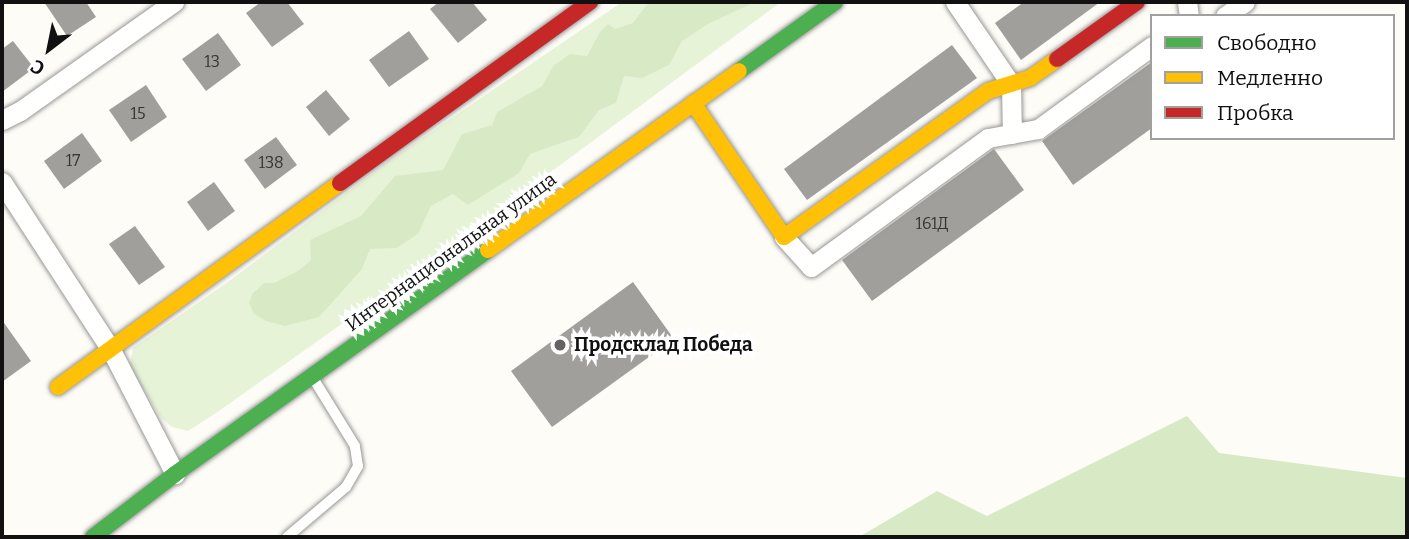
<!DOCTYPE html>
<html>
<head>
<meta charset="utf-8">
<style>
	body { margin:0 }
	#map { position:relative; width:1409px; height:539px; overflow:hidden; background:#fdfcf7; font-family:Bitter,serif }
	div>[style] { position:absolute }
	[style*='--x'] { left:calc(var(--x)*1px); top:calc(var(--y)*1px); width:calc(var(--w)*1px); rotate:calc(var(--a)*1deg) }
	.green>* { inset:0; background:#e7f3d7 }
	.forest>* { inset:0; background:#d8eac5 }
	.building>* { inset:0; background:#a19f9c }
	.roads { filter:drop-shadow(0 0 2px #979795) drop-shadow(0 0 2px #979795) }
	.lane>* { height:10px; margin:-5px; padding:0 5px; transform-origin:5px; border-radius:5px; background:#fffffe }
	.street>* { height:19px; margin:-9.5px; padding:0 9.5px; transform-origin:9.5px; border-radius:9.5px; background:#fffffe }
	.fast>* { height:16px; margin:-8px; padding:0 8px; transform-origin:8px; border-radius:8px; background:#4caf50 }
	.slow>* { height:16px; margin:-8px; padding:0 8px; transform-origin:8px; border-radius:8px; background:#ffc107 }
	.jam>* { height:16px; margin:-8px; padding:0 8px; transform-origin:8px; border-radius:8px; background:#c62828 }
	.dots>* { width:19px; height:19px; translate:-50% -50%; box-sizing:border-box; border:4px solid #fff; border-radius:50% }
	span { translate:-50% -50%; white-space:nowrap; text-align:center; line-height:1.15; -webkit-text-stroke:7px #fff; paint-order:stroke }
	.number-label { font-size:16px; color:#353434 }
	.number-label span { -webkit-text-stroke-width:0 }
	.street-label { font-size:19px; color:#111 }
	.poi-label { font-size:19px; color:#111; font-weight:700 }
	.left { translate:0 -50%; text-align:left }
	.frame { position:absolute; inset:0; border:4px solid #111; pointer-events:none }
	.legend { position:absolute; left:1150px; top:14px; width:245px; height:126px; box-sizing:border-box; background:#fff; border:2px solid #a0a0a0; margin:0; padding:9px 12px; list-style:none; font-size:21px; color:#111 }
	.legend li { display:flex; align-items:center; gap:14px; height:35px }
	.legend b { width:35px; border:2px solid #a0a0a0 }
	.north { position:absolute; left:14px; top:14px; width:70px; height:70px; -webkit-text-stroke:5px #fff; paint-order:stroke; rotate:212deg; font-size:19px; font-weight:700; line-height:28px; text-align:center; color:#111 }
	.north::after { content:''; display:block; margin:auto; width:24px; height:32px; background:#111; clip-path:polygon(50% 0,100% 100%,50% 72%,0 100%) }
</style>
</head>
<body>
<div id="map">
	<div class="green">
		<i style="clip-path:polygon(622px 2px,781px 2px,411px 275px,216px 413px,188px 431px,172px 427px,161px 418px,130px 366px,133px 348px,228px 282px,390px 160px)"></i>
	</div>
	<div class="forest">
		<i style="clip-path:polygon(649px 2px,755px 2px,708px 24px,682px 41px,669px 65px,642px 78px,624px 76px,616px 103px,599px 110px,579px 137px,530px 154px,519px 173px,468px 205px,453px 194px,431px 206px,418px 234px,397px 248px,370px 249px,362px 269px,319px 317px,285px 326px,266px 321px,254px 314px,249px 303px,252px 294px,264px 283px,274px 283px,298px 271px,311px 260px,310px 240px,361px 216px,395px 176px,443px 170px,462px 134px,492px 125px,497px 112px,542px 86px,554px 65px,570px 54px,587px 56px,600px 32px,608px 24px,615px 29px,633px 23px)"></i>
		<i style="clip-path:polygon(1187px 416px,1219px 453px,1407px 478px,1407px 537px,859px 537px,937px 491px,987px 516px)"></i>
	</div>
	<div class="building">
		<i style="clip-path:polygon(44px 2px,86px 2px,96px 17px,67px 36px)"></i>
		<i style="clip-path:polygon(261px 2px,287px 2px,304px 24px,272px 47px,246px 13px)"></i>
		<i style="clip-path:polygon(439px 2px,472px 2px,487px 20px,458px 43px,430px 9px)"></i>
		<i style="clip-path:polygon(1024px 2px,1100px 2px,1021px 60px,995px 23px)"></i>
		<i style="clip-path:polygon(409px 31px,429px 59px,389px 87px,369px 60px)"></i>
		<i style="clip-path:polygon(218px 33px,241px 65px,206px 91px,182px 59px)"></i>
		<i style="clip-path:polygon(13px 41px,34px 68px,2px 92px,2px 49px)"></i>
		<i style="clip-path:polygon(952px 45px,977px 78px,807px 200px,784px 169px)"></i>
		<i style="clip-path:polygon(1152px 62px,1152px 128px,1073px 185px,1042px 141px)"></i>
		<i style="clip-path:polygon(146px 85px,167px 117px,131px 142px,109px 110px)"></i>
		<i style="clip-path:polygon(326px 90px,350px 119px,329px 136px,306px 107px)"></i>
		<i style="clip-path:polygon(82px 133px,102px 161px,64px 189px,44px 161px)"></i>
		<i style="clip-path:polygon(276px 137px,297px 165px,265px 189px,244px 160px)"></i>
		<i style="clip-path:polygon(994px 149px,1024px 190px,872px 301px,842px 260px)"></i>
		<i style="clip-path:polygon(214px 182px,235px 211px,208px 231px,187px 202px)"></i>
		<i style="clip-path:polygon(135px 226px,165px 267px,139px 285px,109px 244px)"></i>
		<i style="clip-path:polygon(633px 282px,674px 339px,552px 427px,511px 371px)"></i>
		<i style="clip-path:polygon(2px 320px,31px 361px,2px 382px)"></i>
	</div>
	<div class="roads">
		<div class="lane">
			<i style="--x:287;--y:537;--w:77;--a:-40.3"></i>
			<i style="--x:346;--y:487;--w:24;--a:-60"></i>
			<i style="--x:358;--y:466;--w:20;--a:-99"></i>
			<i style="--x:355;--y:446;--w:80;--a:-121.7"></i>
		</div>
		<div class="street">
			<i style="--x:955;--y:2;--w:99;--a:55.7"></i>
			<i style="--x:1011;--y:84;--w:50;--a:88.9"></i>
			<i style="--x:1187;--y:2;--w:14;--a:82"></i>
			<i style="--x:1225;--y:16;--w:24;--a:-35"></i>
			<i style="--x:2;--y:120;--w:20;--a:-27"></i>
			<i style="--x:20;--y:111;--w:189;--a:-35.3"></i>
			<i style="--x:2;--y:182;--w:198;--a:57"></i>
			<i style="--x:110;--y:348;--w:142;--a:62.7"></i>
			<i style="--x:784;--y:237;--w:40;--a:48"></i>
			<i style="--x:811;--y:267;--w:219;--a:-36.1"></i>
			<i style="--x:988;--y:138;--w:51;--a:-10.2"></i>
			<i style="--x:1038;--y:129;--w:141;--a:-36.1"></i>
		</div>
		<div class="fast">
			<i style="--x:739;--y:71;--w:118;--a:-35.7"></i>
			<i style="--x:93;--y:537;--w:103;--a:-37.5"></i>
			<i style="--x:175;--y:474;--w:385;--a:-35.6"></i>
		</div>
		<div class="slow">
			<i style="--x:693;--y:103;--w:162;--a:55.8"></i>
			<i style="--x:784;--y:237;--w:251;--a:-35.6"></i>
			<i style="--x:988;--y:91;--w:44;--a:-17.2"></i>
			<i style="--x:1030;--y:78;--w:33;--a:-35"></i>
			<i style="--x:488;--y:250;--w:308;--a:-35.5"></i>
			<i style="--x:58;--y:387;--w:348;--a:-35.9"></i>
		</div>
		<div class="jam">
			<i style="--x:1057;--y:59;--w:98;--a:-35.5"></i>
			<i style="--x:340;--y:183;--w:309;--a:-35.9"></i>
		</div>
	</div>
	<div class="dots">
		<i style="left:560px;top:345px;background:#646362"></i>
	</div>
	<div class="number-label">
		<span style="left:212px;top:62px">13</span>
		<span style="left:138px;top:114px">15</span>
		<span style="left:73px;top:161px">17</span>
		<span style="left:271px;top:163px">138</span>
		<span style="left:932px;top:224px">161Д</span>
	</div>
	<div class="street-label">
		<span style="left:451px;top:252px;rotate:-36deg">Интернациональная улица</span>
	</div>
	<div class="poi-label">
		<span class="left" style="left:574px;top:345px">Продсклад Победа</span>
	</div>
	<div class="frame"></div>
	<ul class="legend">
	<li><b style="height:9px;background:#4caf50"></b>Свободно</li>
	<li><b style="height:9px;background:#ffc107"></b>Медленно</li>
	<li><b style="height:9px;background:#c62828"></b>Пробка</li>
	</ul>
	<div class="north">С</div>
</div>
</body>
</html>
